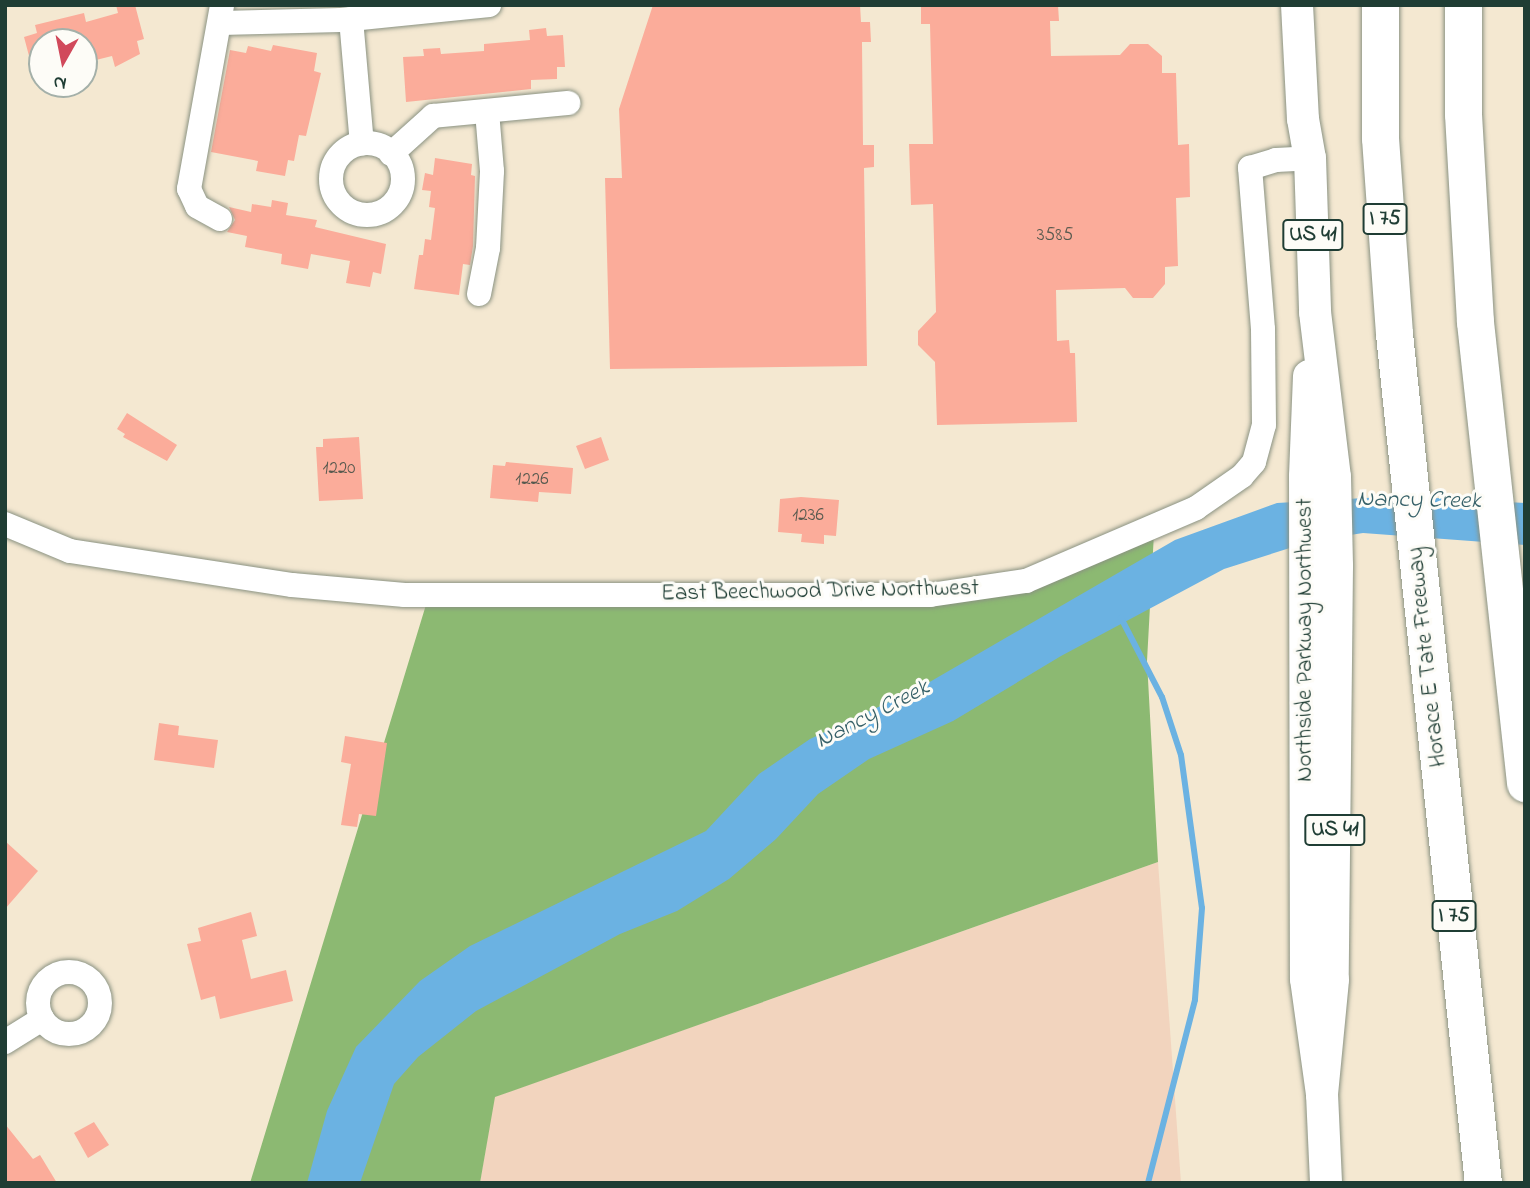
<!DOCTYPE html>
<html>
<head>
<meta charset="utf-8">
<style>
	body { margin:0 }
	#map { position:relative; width:1530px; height:1188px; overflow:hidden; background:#f4e8d1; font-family:"Indie Flower",sans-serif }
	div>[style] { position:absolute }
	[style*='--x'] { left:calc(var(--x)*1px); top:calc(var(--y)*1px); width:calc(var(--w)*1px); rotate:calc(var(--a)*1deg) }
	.built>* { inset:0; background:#f2d4be }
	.forest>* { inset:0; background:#8cb972 }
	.water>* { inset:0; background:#6bb2e2 }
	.stream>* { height:6px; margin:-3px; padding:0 3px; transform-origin:3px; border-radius:3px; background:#6bb2e2 }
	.building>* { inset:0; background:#fbac9a }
	.roads { filter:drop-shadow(0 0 2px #8a9282) drop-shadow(0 0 2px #8a9282) }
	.minor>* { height:24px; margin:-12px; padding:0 12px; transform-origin:12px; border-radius:12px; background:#fff }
	.minor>.ring { margin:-12px; padding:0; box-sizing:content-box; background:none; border:24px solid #fff; border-radius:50% }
	.major>* { height:32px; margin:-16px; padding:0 16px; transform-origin:16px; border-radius:16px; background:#fff }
	.highway>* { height:37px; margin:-18.5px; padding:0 18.5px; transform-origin:18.5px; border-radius:18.5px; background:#fff }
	span { translate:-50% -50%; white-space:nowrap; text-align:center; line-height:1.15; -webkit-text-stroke:6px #fdfcf7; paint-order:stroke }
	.number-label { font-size:19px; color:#56594e }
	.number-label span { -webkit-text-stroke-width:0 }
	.shield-label span { padding:2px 5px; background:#fdfcf7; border:2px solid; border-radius:5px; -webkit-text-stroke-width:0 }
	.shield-label { font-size:21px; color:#1f3d34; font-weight:700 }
	.street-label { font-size:23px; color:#1f3d34 }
	.water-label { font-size:24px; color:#366068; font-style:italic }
	.frame { position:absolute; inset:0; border:7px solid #1f3d34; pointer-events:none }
	.north { position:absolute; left:28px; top:28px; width:70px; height:70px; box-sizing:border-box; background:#fdfcf7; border:2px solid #a4b0a9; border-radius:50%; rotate:189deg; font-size:19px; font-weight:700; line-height:28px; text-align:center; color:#1f3d34 }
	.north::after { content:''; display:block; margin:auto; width:24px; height:32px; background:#d1495b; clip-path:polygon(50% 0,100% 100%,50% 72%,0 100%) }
</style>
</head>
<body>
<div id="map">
	<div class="built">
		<i style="clip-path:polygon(1158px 862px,1181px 1183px,480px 1183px,494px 1097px)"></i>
	</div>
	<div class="forest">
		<i style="clip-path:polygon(1154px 533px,1147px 661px,1158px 862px,495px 1097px,480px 1183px,250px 1183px,432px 585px,888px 586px,1041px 575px)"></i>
	</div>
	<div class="water">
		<i style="clip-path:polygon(1400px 496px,1525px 503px,1525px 545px,1363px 533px,1312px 541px,1224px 569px,1061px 656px,953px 721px,869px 759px,818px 794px,776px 839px,729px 879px,677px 911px,620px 934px,476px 1011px,418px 1057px,394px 1084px,360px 1183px,307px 1183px,327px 1111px,356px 1047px,420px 981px,470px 946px,706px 831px,759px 774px,810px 739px,921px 687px,1175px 540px,1277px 503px)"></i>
	</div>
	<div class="stream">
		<i style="--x:1121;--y:618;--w:89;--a:62.6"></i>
		<i style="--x:1162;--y:697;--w:61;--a:71.9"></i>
		<i style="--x:1181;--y:755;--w:154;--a:82.2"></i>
		<i style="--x:1202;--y:908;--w:92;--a:94.4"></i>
		<i style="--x:1195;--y:1000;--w:189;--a:104.4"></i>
	</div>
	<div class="building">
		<i style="clip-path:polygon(116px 5px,135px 5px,144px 39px,137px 41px,140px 54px,115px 67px,112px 56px,84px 63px,84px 42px,42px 42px,42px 85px,37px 86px,24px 37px,37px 33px,35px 25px,84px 13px,86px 22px,118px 13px)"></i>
		<i style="clip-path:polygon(653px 5px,860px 5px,861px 22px,870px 22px,871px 42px,862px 42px,863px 145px,874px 145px,874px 167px,864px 168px,867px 366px,610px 369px,605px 178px,622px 178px,619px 109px)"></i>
		<i style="clip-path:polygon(1058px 5px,1059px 21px,1050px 21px,1051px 56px,1120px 55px,1130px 44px,1148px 44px,1162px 56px,1162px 73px,1176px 73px,1178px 145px,1189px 144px,1190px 197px,1176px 198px,1178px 266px,1165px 267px,1165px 284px,1153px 298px,1133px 298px,1125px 288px,1056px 290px,1057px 341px,1069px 340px,1070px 353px,1075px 353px,1077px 422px,937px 425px,935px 362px,918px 345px,918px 331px,936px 312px,933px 204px,911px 205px,909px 144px,933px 144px,930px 24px,921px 24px,921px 6px)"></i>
		<i style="clip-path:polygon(546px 28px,547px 36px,563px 35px,565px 67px,557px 67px,557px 79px,531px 80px,531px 89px,406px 102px,403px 57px,424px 56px,423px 49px,440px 48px,441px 54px,484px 51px,484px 44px,530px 40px,529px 30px)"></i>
		<i style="clip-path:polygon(273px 45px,317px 53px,314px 71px,321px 73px,306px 136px,299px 135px,294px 161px,288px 160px,285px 176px,256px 171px,258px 161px,211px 152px,230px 50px,246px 53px,248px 46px,271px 51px)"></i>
		<i style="clip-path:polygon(435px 158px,472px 164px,471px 175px,475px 176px,473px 246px,470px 265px,463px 264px,459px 295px,414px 289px,419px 255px,423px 255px,425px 239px,431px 240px,435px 208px,429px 207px,431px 191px,422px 190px,425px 173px,433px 175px)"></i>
		<i style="clip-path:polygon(272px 200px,288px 203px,286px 215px,317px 220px,315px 227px,386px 244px,381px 274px,373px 272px,370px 287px,346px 283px,350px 261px,311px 254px,308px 269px,281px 264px,282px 254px,245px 247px,247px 236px,227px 232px,235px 220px,229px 207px,251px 212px,252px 204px,271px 207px)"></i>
		<i style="clip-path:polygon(127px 413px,177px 445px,167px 461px,123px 437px,125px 434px,117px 429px)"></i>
		<i style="clip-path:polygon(359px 437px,363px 499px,319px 501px,316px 447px,323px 447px,323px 439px)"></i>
		<i style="clip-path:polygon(601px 437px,609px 460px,585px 469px,576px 446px)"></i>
		<i style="clip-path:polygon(506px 462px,573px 468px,571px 494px,539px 492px,538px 502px,490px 498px,493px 465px,505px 466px)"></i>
		<i style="clip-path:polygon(801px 497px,839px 500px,836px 536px,824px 535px,824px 544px,801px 542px,802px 534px,778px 532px,780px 499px)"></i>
		<i style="clip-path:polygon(159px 723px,179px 726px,178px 735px,218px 740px,214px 768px,154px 760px)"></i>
		<i style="clip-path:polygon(345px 736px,387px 743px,376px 816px,359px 814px,357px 827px,341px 825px,351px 764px,341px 762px)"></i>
		<i style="clip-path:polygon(5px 841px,38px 871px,5px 909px)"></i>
		<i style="clip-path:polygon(251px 912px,257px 936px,242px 940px,251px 979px,286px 970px,293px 1001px,220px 1019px,215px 996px,201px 1000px,187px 944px,201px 941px,198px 928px)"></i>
		<i style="clip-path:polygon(94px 1122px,109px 1145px,88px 1158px,74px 1133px)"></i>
		<i style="clip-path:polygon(5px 1124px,33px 1159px,40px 1155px,57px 1183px,5px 1183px)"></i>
	</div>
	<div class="roads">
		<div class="minor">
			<i style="--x:351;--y:19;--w:125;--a:85"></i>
			<i style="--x:221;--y:23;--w:120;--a:-1.4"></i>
			<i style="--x:341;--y:20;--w:149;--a:-5.8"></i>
			<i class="ring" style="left:331px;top:143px;width:48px;height:48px"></i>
			<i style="--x:391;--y:154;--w:57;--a:-42.1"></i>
			<i style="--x:433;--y:116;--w:136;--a:-5.5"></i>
			<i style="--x:220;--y:219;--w:26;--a:-151"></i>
			<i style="--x:197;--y:206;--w:19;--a:-115"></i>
			<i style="--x:189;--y:189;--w:187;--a:-79.8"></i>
			<i style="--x:479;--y:294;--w:47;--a:-78.9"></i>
			<i style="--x:488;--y:248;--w:77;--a:-87"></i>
			<i style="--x:492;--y:171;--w:60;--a:-94.8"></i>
			<i style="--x:5;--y:524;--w:70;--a:22.6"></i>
			<i style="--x:70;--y:551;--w:225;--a:8.7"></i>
			<i style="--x:292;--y:585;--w:113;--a:5.1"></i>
			<i style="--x:405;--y:595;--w:525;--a:0"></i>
			<i style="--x:930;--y:595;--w:97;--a:-8.3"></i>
			<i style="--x:1026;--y:581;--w:185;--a:-23.2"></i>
			<i style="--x:1196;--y:508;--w:56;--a:-34.8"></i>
			<i style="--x:1242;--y:476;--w:18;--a:-49"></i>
			<i style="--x:1254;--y:462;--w:38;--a:-75"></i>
			<i style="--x:1264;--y:425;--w:96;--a:-90.6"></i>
			<i style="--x:1263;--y:329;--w:162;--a:-94.6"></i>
			<i style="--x:1250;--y:168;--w:27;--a:-17"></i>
			<i style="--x:1276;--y:160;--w:34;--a:-3"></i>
			<i class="ring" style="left:38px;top:972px;width:38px;height:38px"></i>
			<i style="--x:5;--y:1042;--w:44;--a:-31.9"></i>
		</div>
		<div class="major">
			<i style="--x:1297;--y:5;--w:114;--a:87"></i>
			<i style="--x:1303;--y:119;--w:40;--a:80"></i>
			<i style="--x:1310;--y:158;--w:154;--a:88.1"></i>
			<i style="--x:1315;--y:312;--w:166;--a:83.1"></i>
			<i style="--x:1335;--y:477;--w:89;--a:88.7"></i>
			<i style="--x:1337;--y:566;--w:414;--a:90.6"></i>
			<i style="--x:1333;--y:980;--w:115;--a:95.5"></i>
			<i style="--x:1309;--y:376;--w:101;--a:92.3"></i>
			<i style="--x:1305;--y:477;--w:502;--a:89.89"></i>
			<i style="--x:1306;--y:979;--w:116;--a:82.1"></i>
			<i style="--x:1322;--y:1094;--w:89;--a:87.4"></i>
		</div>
		<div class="highway">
			<i style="--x:1380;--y:5;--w:133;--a:90"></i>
			<i style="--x:1380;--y:138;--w:196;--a:85.9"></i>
			<i style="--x:1394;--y:334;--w:854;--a:84.02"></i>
			<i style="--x:1463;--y:5;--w:109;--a:90"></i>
			<i style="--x:1463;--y:114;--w:208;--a:86.7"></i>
			<i style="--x:1475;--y:322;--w:464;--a:83.8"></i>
		</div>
	</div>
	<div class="number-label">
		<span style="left:1055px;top:236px">3585</span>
		<span style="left:339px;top:469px">1220</span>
		<span style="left:532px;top:480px">1226</span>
		<span style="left:808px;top:516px">1236</span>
	</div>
	<div class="shield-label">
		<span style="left:1385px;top:219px">I 75</span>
		<span style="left:1313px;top:235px">US 41</span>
		<span style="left:1335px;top:830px">US 41</span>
		<span style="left:1454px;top:916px">I 75</span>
	</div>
	<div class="street-label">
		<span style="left:820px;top:592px;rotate:-1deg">East Beechwood Drive Northwest</span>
		<span style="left:1306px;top:640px;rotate:-90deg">Northside Parkway Northwest</span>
		<span style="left:1428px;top:657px;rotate:-96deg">Horace E Tate Freeway</span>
	</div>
	<div class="water-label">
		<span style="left:1419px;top:501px;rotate:1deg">Nancy Creek</span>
		<span style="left:873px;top:715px;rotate:-27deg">Nancy Creek</span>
	</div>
	<div class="frame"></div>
	<div class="north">N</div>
</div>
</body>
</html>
